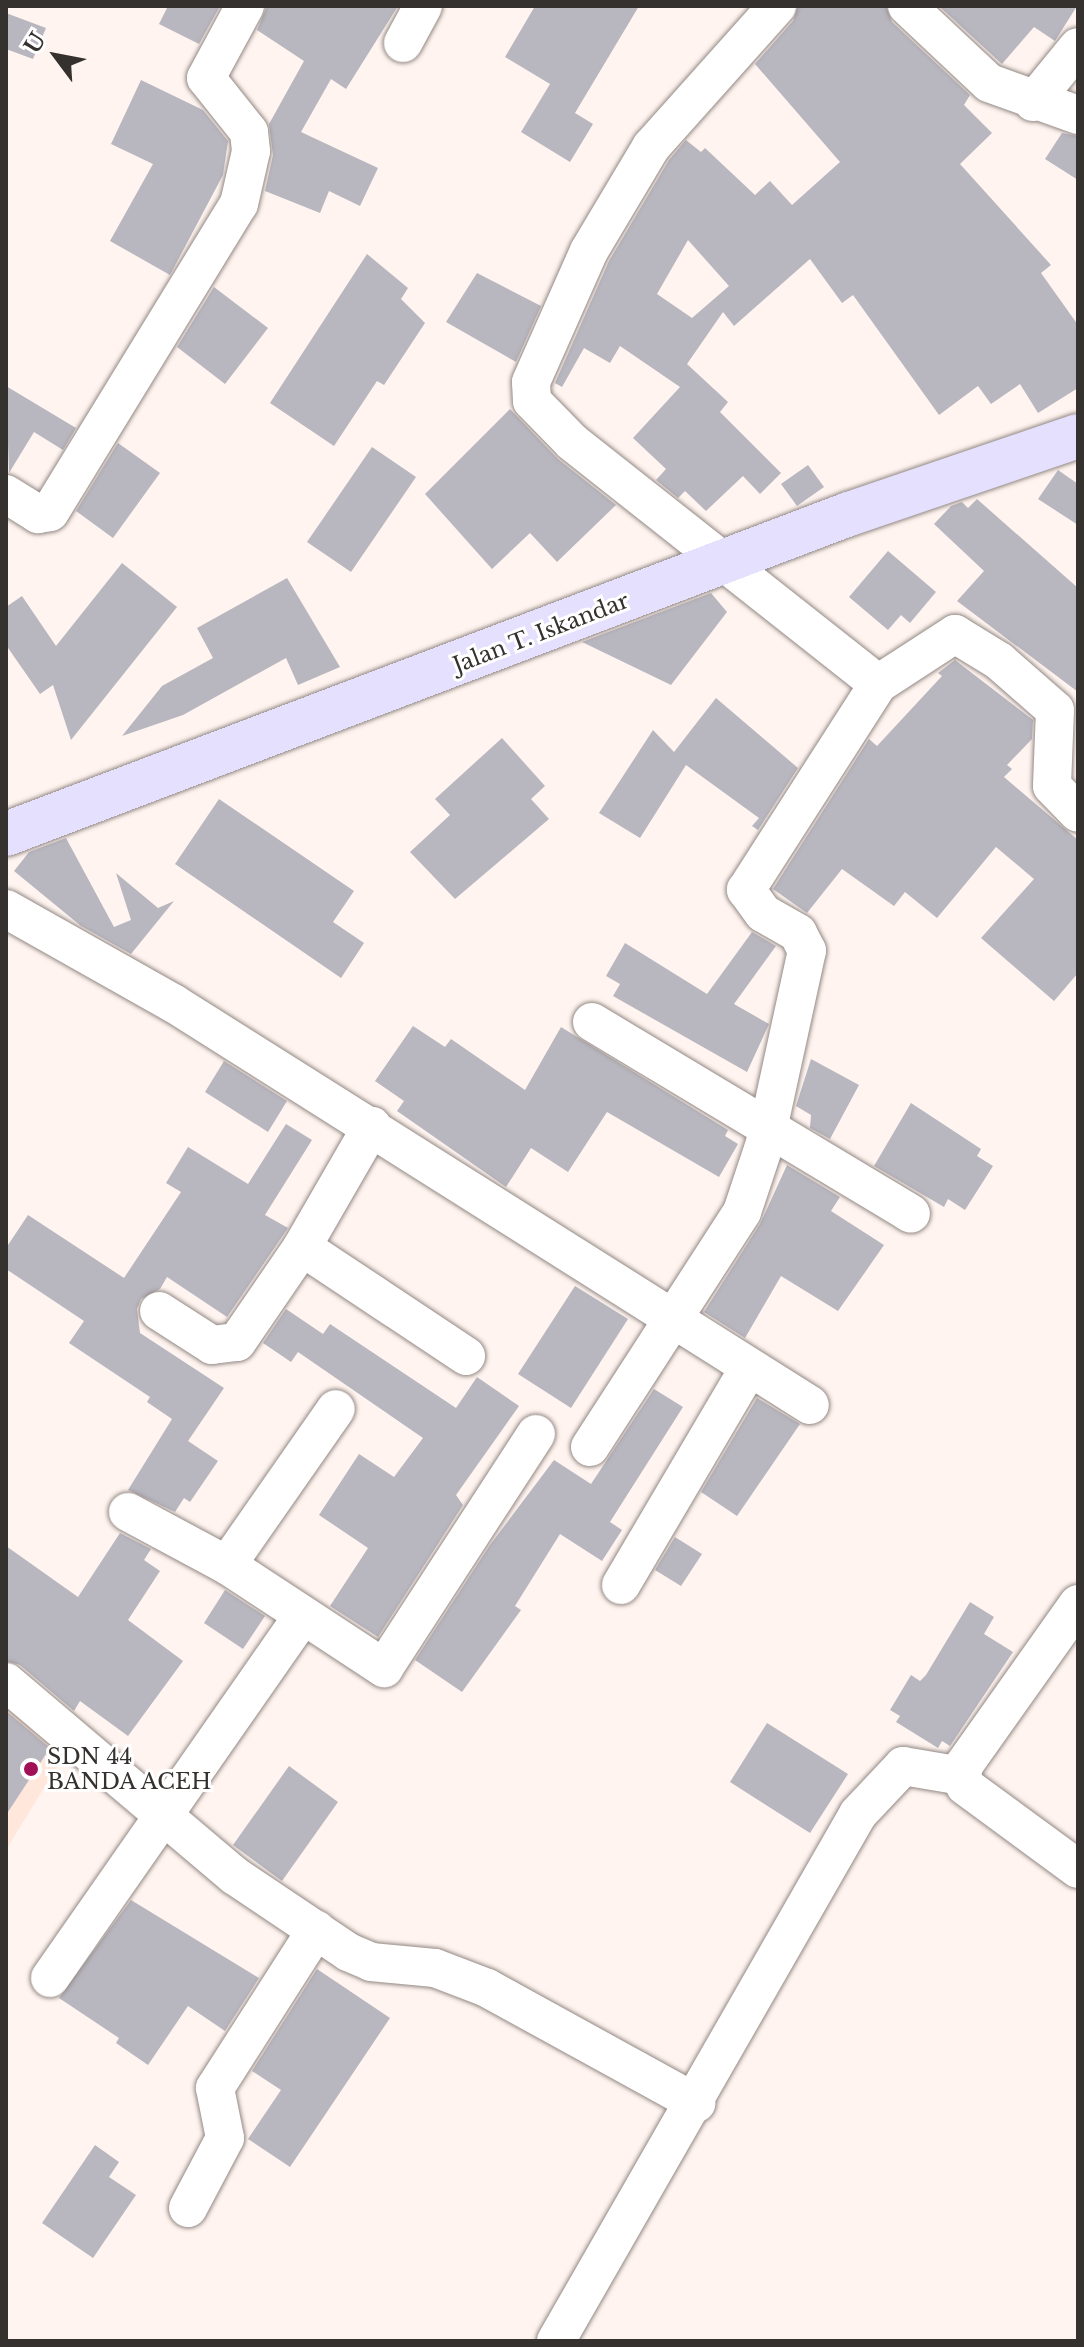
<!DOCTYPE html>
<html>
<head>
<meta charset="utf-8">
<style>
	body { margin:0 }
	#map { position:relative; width:1084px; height:2347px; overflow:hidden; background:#fff4ef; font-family:"Libre Baskerville",serif }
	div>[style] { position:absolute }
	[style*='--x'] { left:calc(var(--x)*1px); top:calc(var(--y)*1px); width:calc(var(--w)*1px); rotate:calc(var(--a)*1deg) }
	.education>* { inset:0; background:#ffe7dc }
	.building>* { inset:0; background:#b8b6bf }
	.roads { filter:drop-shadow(0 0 2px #928884) drop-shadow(0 0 2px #928884) }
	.street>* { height:38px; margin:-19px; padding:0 19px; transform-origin:19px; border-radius:19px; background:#fff }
	.secondary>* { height:44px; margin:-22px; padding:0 22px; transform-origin:22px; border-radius:22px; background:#e4e0fd }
	.dots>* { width:22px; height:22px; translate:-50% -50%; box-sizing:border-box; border:4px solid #fff; border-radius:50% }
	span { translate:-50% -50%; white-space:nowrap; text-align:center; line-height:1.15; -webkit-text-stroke:6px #fff; paint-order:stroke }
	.street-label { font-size:22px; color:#35312f }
	.poi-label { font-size:22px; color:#35312f }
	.left { translate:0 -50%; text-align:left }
	.frame { position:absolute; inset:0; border:8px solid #35312f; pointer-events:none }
	.north { position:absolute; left:16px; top:16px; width:80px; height:80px; -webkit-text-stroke:6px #fff; paint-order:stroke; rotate:302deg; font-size:22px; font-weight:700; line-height:32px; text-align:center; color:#35312f }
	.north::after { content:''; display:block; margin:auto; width:28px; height:36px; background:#35312f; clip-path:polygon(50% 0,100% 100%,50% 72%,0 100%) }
</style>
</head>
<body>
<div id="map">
	<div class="education">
		<i style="clip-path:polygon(6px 1686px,77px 1734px,6px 1850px)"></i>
	</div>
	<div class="building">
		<i style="clip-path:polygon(168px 6px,220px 6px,199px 44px,159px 24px)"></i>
		<i style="clip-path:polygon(267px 6px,398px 6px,346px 89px,331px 79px,301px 132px,378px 168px,360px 206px,329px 191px,320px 213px,265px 191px,273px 155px,269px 124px,304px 61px,257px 30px)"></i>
		<i style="clip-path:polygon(535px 6px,639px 6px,575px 113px,593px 124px,570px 162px,521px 132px,550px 84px,505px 57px)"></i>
		<i style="clip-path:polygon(evenodd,798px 6px,886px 6px,892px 22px,970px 95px,964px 105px,992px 133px,960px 164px,1051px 265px,1041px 273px,1078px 325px,1078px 388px,1038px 413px,1020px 384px,991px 404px,978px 386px,939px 415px,853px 295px,842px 303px,810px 259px,734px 326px,723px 312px,687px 364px,728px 402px,720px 412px,781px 473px,760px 494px,743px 476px,706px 511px,685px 491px,678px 498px,656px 480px,666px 469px,633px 438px,680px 387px,620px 346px,610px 363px,584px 348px,562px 387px,555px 383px,609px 261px,669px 160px,686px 140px,701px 152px,705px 148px,755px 195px,770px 181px,792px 205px,840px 162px,755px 64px,793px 21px,798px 6px,688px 240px,729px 286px,692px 318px,657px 294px,688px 240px)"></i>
		<i style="clip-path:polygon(939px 6px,1077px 6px,1055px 41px,1034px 27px,1002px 64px)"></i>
		<i style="clip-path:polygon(6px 13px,46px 28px,33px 59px,6px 49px)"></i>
		<i style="clip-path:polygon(141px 80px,203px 110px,228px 141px,223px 175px,170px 275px,110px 241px,153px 164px,111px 144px)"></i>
		<i style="clip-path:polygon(1062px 133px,1078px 136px,1078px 180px,1045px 159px)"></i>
		<i style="clip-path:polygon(367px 254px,408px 288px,401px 299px,425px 323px,384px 385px,377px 381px,334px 446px,270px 403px)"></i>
		<i style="clip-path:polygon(477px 273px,541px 306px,516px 362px,446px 322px)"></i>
		<i style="clip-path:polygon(214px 287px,268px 328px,225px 384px,177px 347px)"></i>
		<i style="clip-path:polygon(6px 386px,76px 428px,63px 450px,34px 432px,9px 473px)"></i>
		<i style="clip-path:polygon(510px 409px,558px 459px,616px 505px,557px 562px,530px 533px,492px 569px,425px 494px)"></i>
		<i style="clip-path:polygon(118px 443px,160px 473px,113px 538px,76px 511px)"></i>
		<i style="clip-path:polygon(372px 447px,416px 477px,351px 572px,307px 542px)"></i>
		<i style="clip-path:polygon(808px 465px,824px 487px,797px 506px,781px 484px)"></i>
		<i style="clip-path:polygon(1058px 470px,1078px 484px,1078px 525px,1038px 499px)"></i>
		<i style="clip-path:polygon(977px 499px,1078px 588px,1078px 692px,957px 601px,984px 571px,934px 524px,951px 506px,962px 502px,968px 508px)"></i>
		<i style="clip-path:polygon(888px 551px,936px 592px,910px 623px,901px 615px,888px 630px,849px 597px)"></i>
		<i style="clip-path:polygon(122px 563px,177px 607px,71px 740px,53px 685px,40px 694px,6px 645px,6px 607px,22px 596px,56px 646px)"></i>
		<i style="clip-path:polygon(287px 578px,340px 667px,298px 685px,286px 658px,183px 715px,122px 736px,162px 686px,213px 658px,197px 628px)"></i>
		<i style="clip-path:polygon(711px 593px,727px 612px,671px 685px,582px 642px)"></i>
		<i style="clip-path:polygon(955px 660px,1033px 720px,1032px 739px,1007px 765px,1012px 769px,1004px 777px,1078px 840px,1078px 973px,1054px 1001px,981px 938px,1034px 879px,996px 847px,937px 918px,905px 892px,894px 906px,842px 869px,807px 913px,773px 889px,869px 739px,877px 746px,942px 676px,938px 673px)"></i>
		<i style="clip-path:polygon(716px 698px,798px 768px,758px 830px,752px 826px,759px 818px,686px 765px,640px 838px,599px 813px,653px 730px,674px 752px)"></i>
		<i style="clip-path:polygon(502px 738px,545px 786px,531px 799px,549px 819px,455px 899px,410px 852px,450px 815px,435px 799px)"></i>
		<i style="clip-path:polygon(219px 799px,354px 891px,333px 922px,364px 943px,341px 978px,175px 864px)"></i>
		<i style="clip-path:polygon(66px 838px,114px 927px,131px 920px,116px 873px,158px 908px,174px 901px,131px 954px,81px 926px,14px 871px,29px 852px)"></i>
		<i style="clip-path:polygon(752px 932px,776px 946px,734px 1004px,769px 1024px,747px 1072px,613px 996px,620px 984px,606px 976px,625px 943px,707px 994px)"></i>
		<i style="clip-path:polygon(413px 1026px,445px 1047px,451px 1039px,525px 1090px,561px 1027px,728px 1130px,725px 1136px,738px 1144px,719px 1177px,607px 1112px,568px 1172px,531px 1148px,506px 1187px,397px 1111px,404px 1101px,375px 1081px)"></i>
		<i style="clip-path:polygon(811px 1059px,859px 1085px,830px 1139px,810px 1128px,811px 1115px,796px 1106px)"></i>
		<i style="clip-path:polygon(224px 1061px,287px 1101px,268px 1132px,205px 1092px)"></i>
		<i style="clip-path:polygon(911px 1103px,981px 1149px,977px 1156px,993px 1166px,965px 1210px,948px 1199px,944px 1207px,874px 1166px)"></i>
		<i style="clip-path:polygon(286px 1124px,312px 1140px,265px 1215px,288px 1228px,227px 1317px,167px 1277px,160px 1289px,141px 1299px,137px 1309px,140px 1333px,224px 1388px,188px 1441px,218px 1461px,190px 1502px,184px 1498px,175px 1512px,128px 1490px,172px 1419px,147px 1402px,150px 1397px,69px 1343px,84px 1321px,6px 1269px,6px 1248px,28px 1215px,124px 1278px,181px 1192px,166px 1183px,188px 1147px,248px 1184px)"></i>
		<i style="clip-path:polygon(787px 1165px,840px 1197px,831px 1211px,884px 1245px,838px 1311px,781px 1276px,745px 1338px,704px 1312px,760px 1224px)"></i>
		<i style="clip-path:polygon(575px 1286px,628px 1319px,571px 1408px,518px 1374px)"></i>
		<i style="clip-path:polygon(286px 1309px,323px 1334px,330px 1324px,456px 1408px,477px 1377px,519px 1406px,456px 1495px,463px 1505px,378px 1637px,330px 1606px,368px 1548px,319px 1515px,359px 1454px,394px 1477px,423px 1438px,298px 1352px,291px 1362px,263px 1343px)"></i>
		<i style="clip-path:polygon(654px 1389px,683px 1407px,610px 1522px,622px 1530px,602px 1561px,560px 1534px,515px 1606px,521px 1610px,462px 1692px,415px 1660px,490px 1545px,554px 1460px,591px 1484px)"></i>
		<i style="clip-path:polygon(757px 1398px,800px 1424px,737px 1516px,701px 1492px)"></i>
		<i style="clip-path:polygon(120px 1533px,151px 1549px,144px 1560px,160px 1571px,128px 1620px,183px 1661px,128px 1736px,80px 1701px,74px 1711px,20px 1665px,6px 1661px,6px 1546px,78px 1597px)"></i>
		<i style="clip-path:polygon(675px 1537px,702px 1554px,681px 1586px,655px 1570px)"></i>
		<i style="clip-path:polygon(225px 1590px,265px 1616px,243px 1649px,204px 1623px)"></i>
		<i style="clip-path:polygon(970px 1602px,994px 1617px,984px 1634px,1013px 1652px,950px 1746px,942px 1741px,938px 1748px,896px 1722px,900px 1716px,890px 1710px,911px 1675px,920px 1681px,926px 1675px)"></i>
		<i style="clip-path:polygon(6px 1711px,50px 1748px,6px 1815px)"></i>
		<i style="clip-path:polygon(767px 1723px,848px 1774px,810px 1833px,730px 1782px)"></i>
		<i style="clip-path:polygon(289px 1766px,338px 1802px,282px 1881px,233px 1845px)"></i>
		<i style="clip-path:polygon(131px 1900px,259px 1978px,225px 2031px,188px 2006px,148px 2065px,116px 2043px,119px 2038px,59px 1998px)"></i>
		<i style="clip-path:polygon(317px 1969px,390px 2018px,290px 2167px,248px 2139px,281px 2090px,252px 2071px)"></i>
		<i style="clip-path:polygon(95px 2145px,119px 2162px,109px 2177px,136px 2195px,93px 2258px,42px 2223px)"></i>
	</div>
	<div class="roads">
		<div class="street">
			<i style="--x:777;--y:6;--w:189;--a:131.8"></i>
			<i style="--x:651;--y:147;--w:121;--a:120.8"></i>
			<i style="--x:589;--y:251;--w:143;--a:113.9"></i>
			<i style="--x:531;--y:382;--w:19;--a:87"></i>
			<i style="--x:532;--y:401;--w:57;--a:45.7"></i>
			<i style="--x:572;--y:442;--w:390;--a:38.3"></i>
			<i style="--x:907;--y:6;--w:112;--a:43.2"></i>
			<i style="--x:989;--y:83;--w:95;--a:19.8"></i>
			<i style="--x:403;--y:43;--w:42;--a:-61.6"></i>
			<i style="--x:1033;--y:102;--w:71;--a:-50.7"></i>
			<i style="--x:6;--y:494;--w:38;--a:32"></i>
			<i style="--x:38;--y:514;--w:12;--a:-9"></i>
			<i style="--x:50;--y:512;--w:361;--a:-58.5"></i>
			<i style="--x:239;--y:204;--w:54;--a:-77.2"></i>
			<i style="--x:251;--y:151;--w:19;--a:-96"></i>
			<i style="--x:249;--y:132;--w:69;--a:-128.5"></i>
			<i style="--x:206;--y:78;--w:82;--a:-61.6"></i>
			<i style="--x:6;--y:909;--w:192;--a:29.4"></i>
			<i style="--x:173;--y:1003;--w:753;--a:32.26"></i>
			<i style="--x:592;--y:1022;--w:372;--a:31"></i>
			<i style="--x:302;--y:1247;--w:197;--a:33.6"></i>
			<i style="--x:159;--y:1311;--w:63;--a:32.7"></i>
			<i style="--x:212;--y:1345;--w:25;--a:-7"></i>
			<i style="--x:237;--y:1342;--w:115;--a:-55.6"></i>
			<i style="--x:302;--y:1247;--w:140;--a:-60"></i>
			<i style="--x:590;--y:1447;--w:280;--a:-57.1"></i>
			<i style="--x:742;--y:1212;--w:73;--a:-71.6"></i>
			<i style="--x:765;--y:1143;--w:197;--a:-77.7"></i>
			<i style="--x:807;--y:951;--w:20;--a:-117"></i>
			<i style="--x:798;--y:933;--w:40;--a:-150.3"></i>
			<i style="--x:763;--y:913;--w:29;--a:-126"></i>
			<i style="--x:746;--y:890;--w:245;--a:-57.3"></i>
			<i style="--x:878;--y:684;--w:92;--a:-33"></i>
			<i style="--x:955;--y:634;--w:52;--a:31.5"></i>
			<i style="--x:999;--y:661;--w:74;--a:41.2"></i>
			<i style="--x:1055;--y:710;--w:76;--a:92.3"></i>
			<i style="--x:1052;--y:786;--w:37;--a:46"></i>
			<i style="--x:128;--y:1512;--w:112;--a:28.2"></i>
			<i style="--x:227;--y:1565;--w:188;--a:33.3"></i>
			<i style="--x:384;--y:1668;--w:279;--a:-57"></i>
			<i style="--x:227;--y:1565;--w:190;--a:-55.1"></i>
			<i style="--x:621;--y:1585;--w:251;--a:-59.5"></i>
			<i style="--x:1078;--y:1604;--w:197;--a:125.3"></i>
			<i style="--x:964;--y:1765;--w:11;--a:100"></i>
			<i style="--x:962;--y:1776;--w:10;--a:73"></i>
			<i style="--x:965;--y:1786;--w:140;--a:36.3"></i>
			<i style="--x:6;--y:1682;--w:300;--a:40.3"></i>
			<i style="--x:235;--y:1876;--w:136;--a:33.9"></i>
			<i style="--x:348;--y:1952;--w:25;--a:23"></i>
			<i style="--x:371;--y:1962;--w:64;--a:5.4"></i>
			<i style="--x:435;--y:1968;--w:56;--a:21"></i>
			<i style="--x:487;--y:1988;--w:239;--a:28.8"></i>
			<i style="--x:50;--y:1978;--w:442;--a:-55.1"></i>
			<i style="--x:188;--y:2208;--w:79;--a:-62.1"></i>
			<i style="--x:225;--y:2138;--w:51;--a:-101.3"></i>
			<i style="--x:215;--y:2088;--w:188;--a:-57.4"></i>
			<i style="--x:556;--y:2341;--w:607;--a:-60.18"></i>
			<i style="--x:858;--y:1814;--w:66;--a:-46.8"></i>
			<i style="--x:903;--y:1766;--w:60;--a:9.6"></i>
		</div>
		<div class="secondary">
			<i style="--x:6;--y:834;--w:902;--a:-20.79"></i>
			<i style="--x:849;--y:514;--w:242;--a:-18.8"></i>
		</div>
	</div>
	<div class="dots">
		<i style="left:31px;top:1769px;background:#a11056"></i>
	</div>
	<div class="street-label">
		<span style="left:541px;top:633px;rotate:-21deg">Jalan T. Iskandar</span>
	</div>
	<div class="poi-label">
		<span class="left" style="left:47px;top:1769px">SDN 44<br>BANDA ACEH</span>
	</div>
	<div class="frame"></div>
	<div class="north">U</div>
</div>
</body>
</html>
